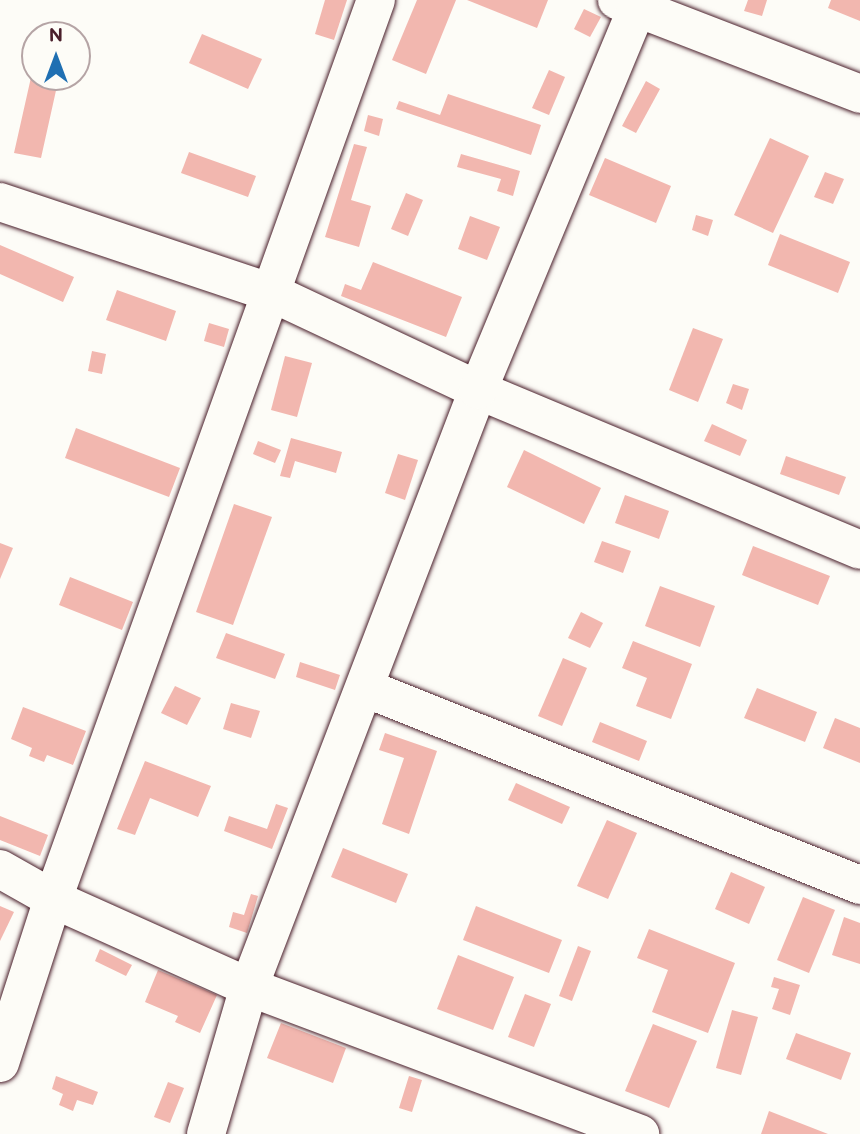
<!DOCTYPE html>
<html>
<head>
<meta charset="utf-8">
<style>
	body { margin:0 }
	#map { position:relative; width:860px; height:1134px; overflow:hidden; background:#fdfcf7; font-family:"Balsamiq Sans",sans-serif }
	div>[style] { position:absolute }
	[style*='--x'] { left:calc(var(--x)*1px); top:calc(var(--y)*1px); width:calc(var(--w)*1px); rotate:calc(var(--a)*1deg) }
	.building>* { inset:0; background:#f2b7af }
	.roads { filter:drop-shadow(0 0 2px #4a1f2b) drop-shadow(0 0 2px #4a1f2b) }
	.minor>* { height:38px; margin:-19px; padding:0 19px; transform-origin:19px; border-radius:19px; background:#fdfcf7 }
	span { translate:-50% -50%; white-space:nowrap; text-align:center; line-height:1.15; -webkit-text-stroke:7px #fdfcf7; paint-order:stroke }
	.north { position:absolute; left:21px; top:21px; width:70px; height:70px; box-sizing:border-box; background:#fdfcf7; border:2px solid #b5a4a5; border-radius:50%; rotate:0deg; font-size:19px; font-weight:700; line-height:28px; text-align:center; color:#4a1f2b }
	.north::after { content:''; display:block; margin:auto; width:24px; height:32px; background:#1f6fb2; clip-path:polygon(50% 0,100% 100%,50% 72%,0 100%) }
</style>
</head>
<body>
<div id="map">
	<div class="building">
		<i style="clip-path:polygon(325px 0,347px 0,334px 40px,315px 34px)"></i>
		<i style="clip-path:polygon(417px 0,456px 0,426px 74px,392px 60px)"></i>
		<i style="clip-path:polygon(467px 0,548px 0,537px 28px)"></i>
		<i style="clip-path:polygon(748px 0,767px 0,762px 16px,744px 11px)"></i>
		<i style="clip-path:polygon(831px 0,860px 0,860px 21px,828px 8px)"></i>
		<i style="clip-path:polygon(584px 9px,601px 17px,590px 37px,574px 29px)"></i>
		<i style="clip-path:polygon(202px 34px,262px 59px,248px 89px,189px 63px)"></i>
		<i style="clip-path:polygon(34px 64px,35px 77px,59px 77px,41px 158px,14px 153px)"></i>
		<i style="clip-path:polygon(549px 70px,565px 77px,549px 115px,532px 108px)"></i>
		<i style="clip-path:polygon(646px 81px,660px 89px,636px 133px,622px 126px)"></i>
		<i style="clip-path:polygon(448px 94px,541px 125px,531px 155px,396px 109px,399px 101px,440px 115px)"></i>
		<i style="clip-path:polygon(368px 115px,383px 119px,379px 136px,364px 131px)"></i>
		<i style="clip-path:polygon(770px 138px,809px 156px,773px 233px,734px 215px)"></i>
		<i style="clip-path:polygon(354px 144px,367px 147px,351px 200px,371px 206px,359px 247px,325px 237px)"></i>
		<i style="clip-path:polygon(189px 152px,256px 176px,248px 197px,181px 173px)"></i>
		<i style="clip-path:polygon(461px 154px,520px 171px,513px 196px,497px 191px,501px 179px,457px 167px)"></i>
		<i style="clip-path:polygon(605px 158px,671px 186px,656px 223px,589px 195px)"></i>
		<i style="clip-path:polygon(825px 172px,844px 179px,833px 204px,814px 197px)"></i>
		<i style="clip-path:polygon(406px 193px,423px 200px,408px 236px,391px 229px)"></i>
		<i style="clip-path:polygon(696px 215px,713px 220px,708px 236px,692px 230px)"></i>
		<i style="clip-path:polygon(470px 216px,500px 227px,487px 260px,458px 249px)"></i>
		<i style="clip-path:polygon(780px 234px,850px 262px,838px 293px,768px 265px)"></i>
		<i style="clip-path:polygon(0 245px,74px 277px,63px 302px,0 274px)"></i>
		<i style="clip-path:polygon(373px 262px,462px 297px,446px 337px,341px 296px,345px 284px,361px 290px)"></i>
		<i style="clip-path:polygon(117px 290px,176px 311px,166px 341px,106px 320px)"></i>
		<i style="clip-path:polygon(209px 323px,229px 329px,224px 347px,204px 341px)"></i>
		<i style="clip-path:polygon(693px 328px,723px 339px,698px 402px,669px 390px)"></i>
		<i style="clip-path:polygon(92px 351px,106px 354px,102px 374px,88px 371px)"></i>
		<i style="clip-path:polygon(285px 356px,312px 363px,297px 417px,271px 410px)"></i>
		<i style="clip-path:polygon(733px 384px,749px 389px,742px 410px,726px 403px)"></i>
		<i style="clip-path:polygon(712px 424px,747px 440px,740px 456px,704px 441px)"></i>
		<i style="clip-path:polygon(76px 428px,180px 468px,169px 497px,65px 458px)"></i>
		<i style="clip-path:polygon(291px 438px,342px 452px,336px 473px,295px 461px,290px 478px,280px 476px)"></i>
		<i style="clip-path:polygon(258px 441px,281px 450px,275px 463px,253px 454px)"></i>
		<i style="clip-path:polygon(524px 450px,601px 488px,584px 524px,507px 487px)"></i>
		<i style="clip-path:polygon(398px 454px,418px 460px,405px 500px,385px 493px)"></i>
		<i style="clip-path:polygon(786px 456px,846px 477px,839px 495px,780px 474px)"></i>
		<i style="clip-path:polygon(625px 495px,669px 511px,659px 539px,615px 523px)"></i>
		<i style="clip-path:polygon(234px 504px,272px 517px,233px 625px,196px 612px)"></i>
		<i style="clip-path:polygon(602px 541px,631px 551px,623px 573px,594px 562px)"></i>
		<i style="clip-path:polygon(0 543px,13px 548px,0 579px)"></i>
		<i style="clip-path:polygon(753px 546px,830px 576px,818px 605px,742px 575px)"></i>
		<i style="clip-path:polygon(70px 577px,133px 602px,122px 630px,59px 605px)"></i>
		<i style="clip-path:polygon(660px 586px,715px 606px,700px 647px,645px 626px)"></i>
		<i style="clip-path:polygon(581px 612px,603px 623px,590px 648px,568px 638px)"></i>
		<i style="clip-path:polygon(226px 633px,285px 654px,275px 679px,216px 658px)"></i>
		<i style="clip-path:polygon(633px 641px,692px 664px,671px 719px,636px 706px,647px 678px,622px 668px)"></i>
		<i style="clip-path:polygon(563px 658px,587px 668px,562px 726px,538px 716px)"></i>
		<i style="clip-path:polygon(300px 662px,340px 675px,335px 690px,296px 677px)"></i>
		<i style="clip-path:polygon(175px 686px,201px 698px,187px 725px,161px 713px)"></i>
		<i style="clip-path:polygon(757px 688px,817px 712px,805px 742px,744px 718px)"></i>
		<i style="clip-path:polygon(231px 703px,260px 711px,251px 738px,223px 729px)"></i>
		<i style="clip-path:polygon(23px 707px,86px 731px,73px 765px,47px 755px,44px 762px,29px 756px,32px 748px,11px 739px)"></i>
		<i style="clip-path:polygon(835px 718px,860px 728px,860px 763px,823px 748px)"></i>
		<i style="clip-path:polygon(600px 722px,647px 741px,639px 761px,592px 742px)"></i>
		<i style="clip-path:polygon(385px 733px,437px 751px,409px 834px,382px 824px,404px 758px,379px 750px)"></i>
		<i style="clip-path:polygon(145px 761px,211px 786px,198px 817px,150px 798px,135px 835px,117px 829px)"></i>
		<i style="clip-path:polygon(516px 783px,570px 807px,562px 824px,508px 800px)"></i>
		<i style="clip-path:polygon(276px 804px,288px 808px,272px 849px,224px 831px,229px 816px,267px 829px)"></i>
		<i style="clip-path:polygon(0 816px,48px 835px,40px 856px,0 840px)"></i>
		<i style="clip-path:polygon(607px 820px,637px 833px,608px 899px,577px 886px)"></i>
		<i style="clip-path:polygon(343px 848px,408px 874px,396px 903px,331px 877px)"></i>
		<i style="clip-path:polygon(731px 872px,765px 887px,749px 924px,715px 909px)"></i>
		<i style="clip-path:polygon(251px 894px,258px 896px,247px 933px,229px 927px,233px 912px,244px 915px)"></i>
		<i style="clip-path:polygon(803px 897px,835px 910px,809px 973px,777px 960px)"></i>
		<i style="clip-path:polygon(0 906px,14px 912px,0 941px)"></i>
		<i style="clip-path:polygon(476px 906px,562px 940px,549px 973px,463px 940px)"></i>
		<i style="clip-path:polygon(844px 917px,860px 923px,860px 964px,832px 955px)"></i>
		<i style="clip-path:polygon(649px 929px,735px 963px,708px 1033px,652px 1012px,668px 970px,637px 958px)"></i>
		<i style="clip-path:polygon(578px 946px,591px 951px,572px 1001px,559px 996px)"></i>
		<i style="clip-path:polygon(100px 949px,132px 965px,126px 976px,95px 961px)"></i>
		<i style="clip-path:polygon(458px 955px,514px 977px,493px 1030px,437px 1009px)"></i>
		<i style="clip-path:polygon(158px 970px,217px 995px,200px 1033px,175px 1022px,178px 1016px,145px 1002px)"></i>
		<i style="clip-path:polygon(774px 977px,800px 985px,790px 1015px,772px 1009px,779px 989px,771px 987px)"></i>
		<i style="clip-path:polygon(525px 994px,551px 1004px,534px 1047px,508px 1037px)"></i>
		<i style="clip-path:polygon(732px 1010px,758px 1017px,741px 1075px,716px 1068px)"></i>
		<i style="clip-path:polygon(281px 1023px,346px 1048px,333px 1083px,267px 1058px)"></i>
		<i style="clip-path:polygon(653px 1024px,697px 1041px,669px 1108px,625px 1091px)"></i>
		<i style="clip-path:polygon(796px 1033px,851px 1053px,841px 1080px,786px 1059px)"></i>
		<i style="clip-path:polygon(56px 1076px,98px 1092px,93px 1105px,77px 1100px,73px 1111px,59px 1105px,63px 1094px,52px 1089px)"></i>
		<i style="clip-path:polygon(409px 1076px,422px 1080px,412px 1112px,399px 1108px)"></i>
		<i style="clip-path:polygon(168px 1082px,184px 1088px,170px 1123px,154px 1117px)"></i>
		<i style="clip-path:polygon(769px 1111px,828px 1134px,761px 1134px)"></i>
	</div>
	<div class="roads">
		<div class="minor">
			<i style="--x:617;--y:0;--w:261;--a:21.1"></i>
			<i style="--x:0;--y:202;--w:287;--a:18.5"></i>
			<i style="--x:272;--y:293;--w:228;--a:25.2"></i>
			<i style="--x:478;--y:390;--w:414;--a:22.7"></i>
			<i style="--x:365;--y:688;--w:533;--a:21.7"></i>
			<i style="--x:0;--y:869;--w:61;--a:29.5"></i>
			<i style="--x:53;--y:899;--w:215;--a:24.2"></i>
			<i style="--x:249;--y:987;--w:418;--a:20.6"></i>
			<i style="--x:0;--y:1063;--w:172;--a:-72.1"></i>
			<i style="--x:53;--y:899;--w:955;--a:-70.24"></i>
			<i style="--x:206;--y:1134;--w:153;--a:-73.7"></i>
			<i style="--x:249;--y:987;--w:639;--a:-69.01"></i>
			<i style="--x:478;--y:390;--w:422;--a:-67.4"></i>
		</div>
	</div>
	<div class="north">N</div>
</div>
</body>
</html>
